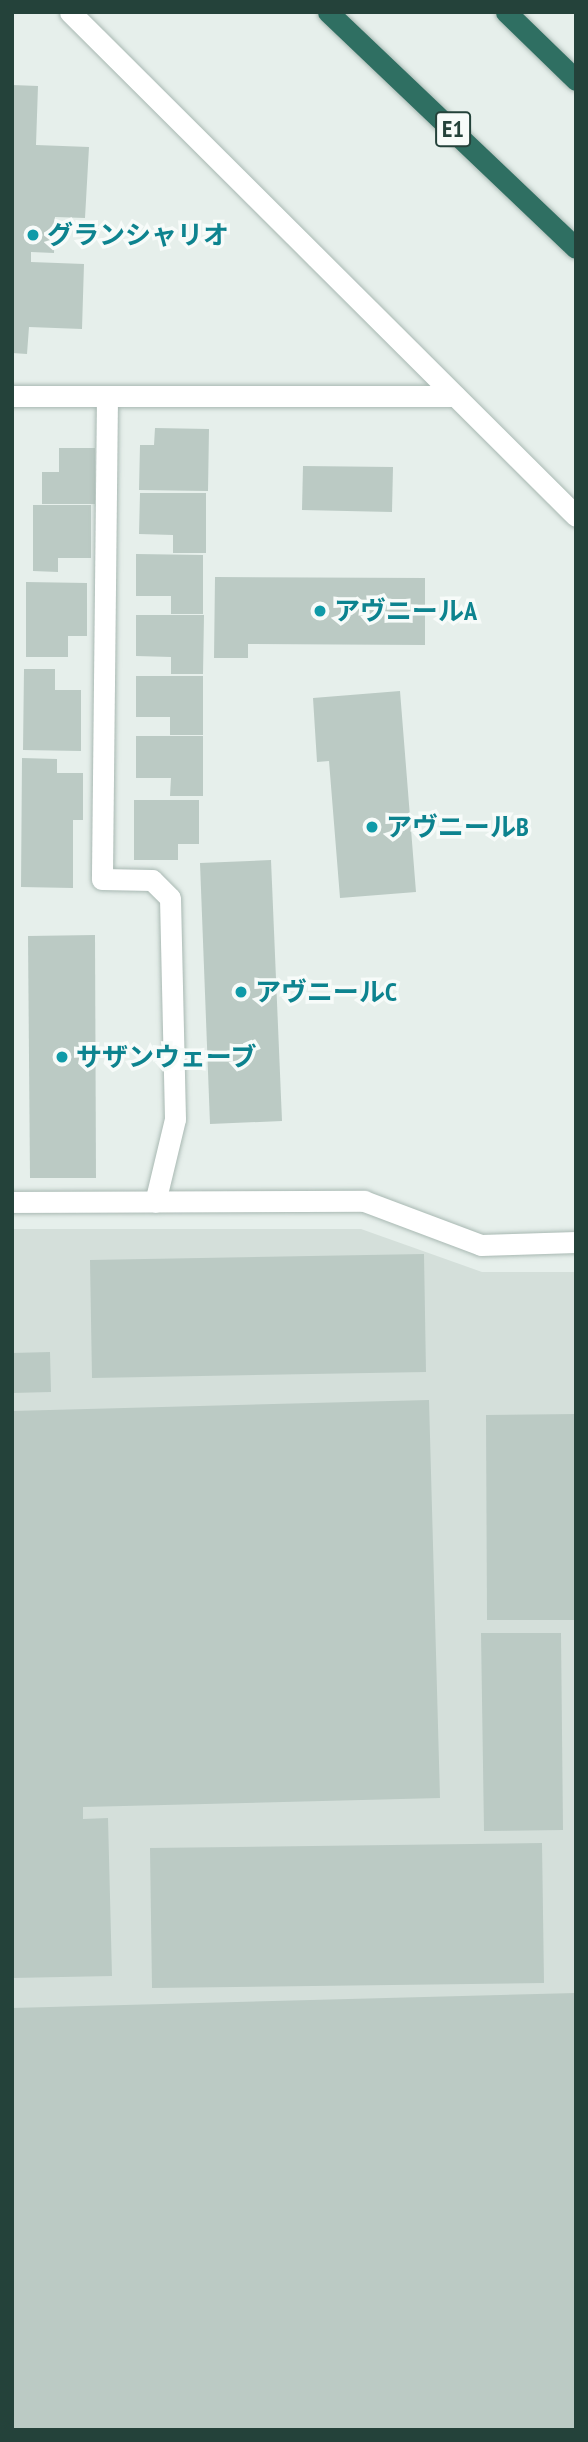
<!DOCTYPE html>
<html>
<head>
<meta charset="utf-8">
<style>
	body { margin:0 }
	#map { position:relative; width:588px; height:2442px; overflow:hidden; background:#e6efeb; font-family:"PT Sans Narrow","Noto Sans JP",sans-serif }
	div>[style] { position:absolute }
	[style*='--x'] { left:calc(var(--x)*1px); top:calc(var(--y)*1px); width:calc(var(--w)*1px); rotate:calc(var(--a)*1deg) }
	.built>* { inset:0; background:#d4dfda }
	.building>* { inset:0; background:#bbcac4 }
	.roads { filter:drop-shadow(0 0 2px #a8b8b2) drop-shadow(0 0 2px #a8b8b2) }
	.street>* { height:21px; margin:-10.5px; padding:0 10.5px; transform-origin:10.5px; border-radius:10.5px; background:#fff }
	.secondary>* { height:21px; margin:-10.5px; padding:0 10.5px; transform-origin:10.5px; border-radius:10.5px; background:#fff }
	.highway>* { height:21px; margin:-10.5px; padding:0 10.5px; transform-origin:10.5px; border-radius:10.5px; background:#2f6f62 }
	.dots>* { width:19px; height:19px; translate:-50% -50%; box-sizing:border-box; border:4px solid #f7fbf9; border-radius:50% }
	span { translate:-50% -50%; white-space:nowrap; text-align:center; line-height:1.15; -webkit-text-stroke:7px #f7fbf9; paint-order:stroke }
	.shield-label span { padding:2px 5px; background:#f7fbf9; border:2px solid; border-radius:5px; -webkit-text-stroke-width:0 }
	.shield-label { font-size:24px; color:#24423a; font-weight:700 }
	.culture-label { font-size:26px; color:#0d838f; font-weight:700 }
	.left { translate:0 -50%; text-align:left }
	.frame { position:absolute; inset:0; border:14px solid #24423a; pointer-events:none }
</style>
</head>
<body>
<div id="map">
	<div class="built">
		<i style="clip-path:polygon(12px 1229px,361px 1229px,482px 1272px,576px 1272px,576px 2430px,12px 2430px)"></i>
	</div>
	<div class="building">
		<i style="clip-path:polygon(12px 85px,38px 86px,36px 145px,89px 147px,85px 218px,55px 217px,54px 253px,31px 252px,31px 262px,84px 264px,82px 329px,29px 327px,27px 354px,12px 353px)"></i>
		<i style="clip-path:polygon(155px 428px,209px 429px,208px 491px,139px 490px,140px 445px,154px 445px)"></i>
		<i style="clip-path:polygon(59px 448px,95px 448px,95px 504px,42px 504px,42px 472px,59px 472px)"></i>
		<i style="clip-path:polygon(303px 466px,393px 467px,392px 512px,302px 510px)"></i>
		<i style="clip-path:polygon(140px 493px,206px 493px,206px 553px,173px 553px,173px 535px,139px 534px)"></i>
		<i style="clip-path:polygon(33px 505px,91px 505px,91px 558px,58px 558px,58px 572px,33px 571px)"></i>
		<i style="clip-path:polygon(136px 554px,203px 555px,203px 614px,171px 614px,171px 596px,136px 596px)"></i>
		<i style="clip-path:polygon(215px 577px,425px 578px,425px 645px,248px 644px,248px 658px,214px 658px)"></i>
		<i style="clip-path:polygon(26px 582px,87px 583px,87px 636px,68px 636px,68px 657px,26px 657px)"></i>
		<i style="clip-path:polygon(136px 615px,204px 615px,203px 674px,171px 674px,171px 657px,136px 656px)"></i>
		<i style="clip-path:polygon(24px 669px,55px 669px,55px 690px,81px 690px,81px 751px,23px 750px)"></i>
		<i style="clip-path:polygon(136px 676px,203px 676px,203px 735px,170px 735px,170px 717px,136px 717px)"></i>
		<i style="clip-path:polygon(400px 691px,416px 892px,340px 898px,329px 761px,317px 762px,313px 698px)"></i>
		<i style="clip-path:polygon(136px 736px,203px 736px,203px 796px,170px 796px,171px 778px,136px 778px)"></i>
		<i style="clip-path:polygon(22px 758px,57px 759px,57px 773px,83px 773px,83px 820px,73px 820px,73px 888px,21px 887px)"></i>
		<i style="clip-path:polygon(134px 800px,199px 800px,199px 844px,178px 844px,178px 860px,134px 860px)"></i>
		<i style="clip-path:polygon(271px 860px,282px 1121px,210px 1124px,200px 863px)"></i>
		<i style="clip-path:polygon(95px 935px,96px 1178px,30px 1178px,28px 936px)"></i>
		<i style="clip-path:polygon(424px 1254px,426px 1372px,92px 1378px,90px 1260px)"></i>
		<i style="clip-path:polygon(50px 1352px,51px 1392px,12px 1393px,12px 1353px)"></i>
		<i style="clip-path:polygon(429px 1400px,440px 1798px,83px 1807px,83px 1819px,108px 1818px,112px 1976px,12px 1978px,12px 1411px)"></i>
		<i style="clip-path:polygon(576px 1414px,576px 1620px,487px 1620px,486px 1415px)"></i>
		<i style="clip-path:polygon(481px 1633px,561px 1633px,563px 1830px,484px 1831px)"></i>
		<i style="clip-path:polygon(542px 1843px,544px 1983px,152px 1988px,150px 1848px)"></i>
		<i style="clip-path:polygon(576px 1993px,576px 2430px,12px 2430px,12px 2008px)"></i>
	</div>
	<div class="roads">
		<div class="street">
			<i style="--x:12;--y:396;--w:443;--a:0"></i>
			<i style="--x:107;--y:396;--w:483;--a:90.6"></i>
			<i style="--x:102;--y:879;--w:50;--a:1.1"></i>
			<i style="--x:152;--y:880;--w:25;--a:45"></i>
			<i style="--x:170;--y:898;--w:221;--a:88.7"></i>
			<i style="--x:175;--y:1119;--w:85;--a:103.5"></i>
			<i style="--x:12;--y:1202;--w:352;--a:-0.2"></i>
			<i style="--x:364;--y:1201;--w:125;--a:20.6"></i>
			<i style="--x:481;--y:1245;--w:95;--a:-1.8"></i>
		</div>
		<div class="secondary">
			<i style="--x:70;--y:12;--w:714;--a:44.89"></i>
		</div>
		<div class="highway">
			<i style="--x:328;--y:12;--w:342;--a:43.6"></i>
			<i style="--x:506;--y:12;--w:98;--a:44.2"></i>
		</div>
	</div>
	<div class="dots">
		<i style="left:33px;top:235px;background:#0f9aa8"></i>
		<i style="left:320px;top:611px;background:#0f9aa8"></i>
		<i style="left:372px;top:827px;background:#0f9aa8"></i>
		<i style="left:241px;top:992px;background:#0f9aa8"></i>
		<i style="left:62px;top:1057px;background:#0f9aa8"></i>
	</div>
	<div class="shield-label">
		<span style="left:453px;top:129px">E1</span>
	</div>
	<div class="culture-label">
		<span class="left" style="left:47px;top:235px">グランシャリオ</span>
		<span class="left" style="left:334px;top:611px">アヴニールA</span>
		<span class="left" style="left:386px;top:827px">アヴニールB</span>
		<span class="left" style="left:255px;top:992px">アヴニールC</span>
		<span class="left" style="left:76px;top:1057px">サザンウェーブ</span>
	</div>
	<div class="frame"></div>
</div>
</body>
</html>
